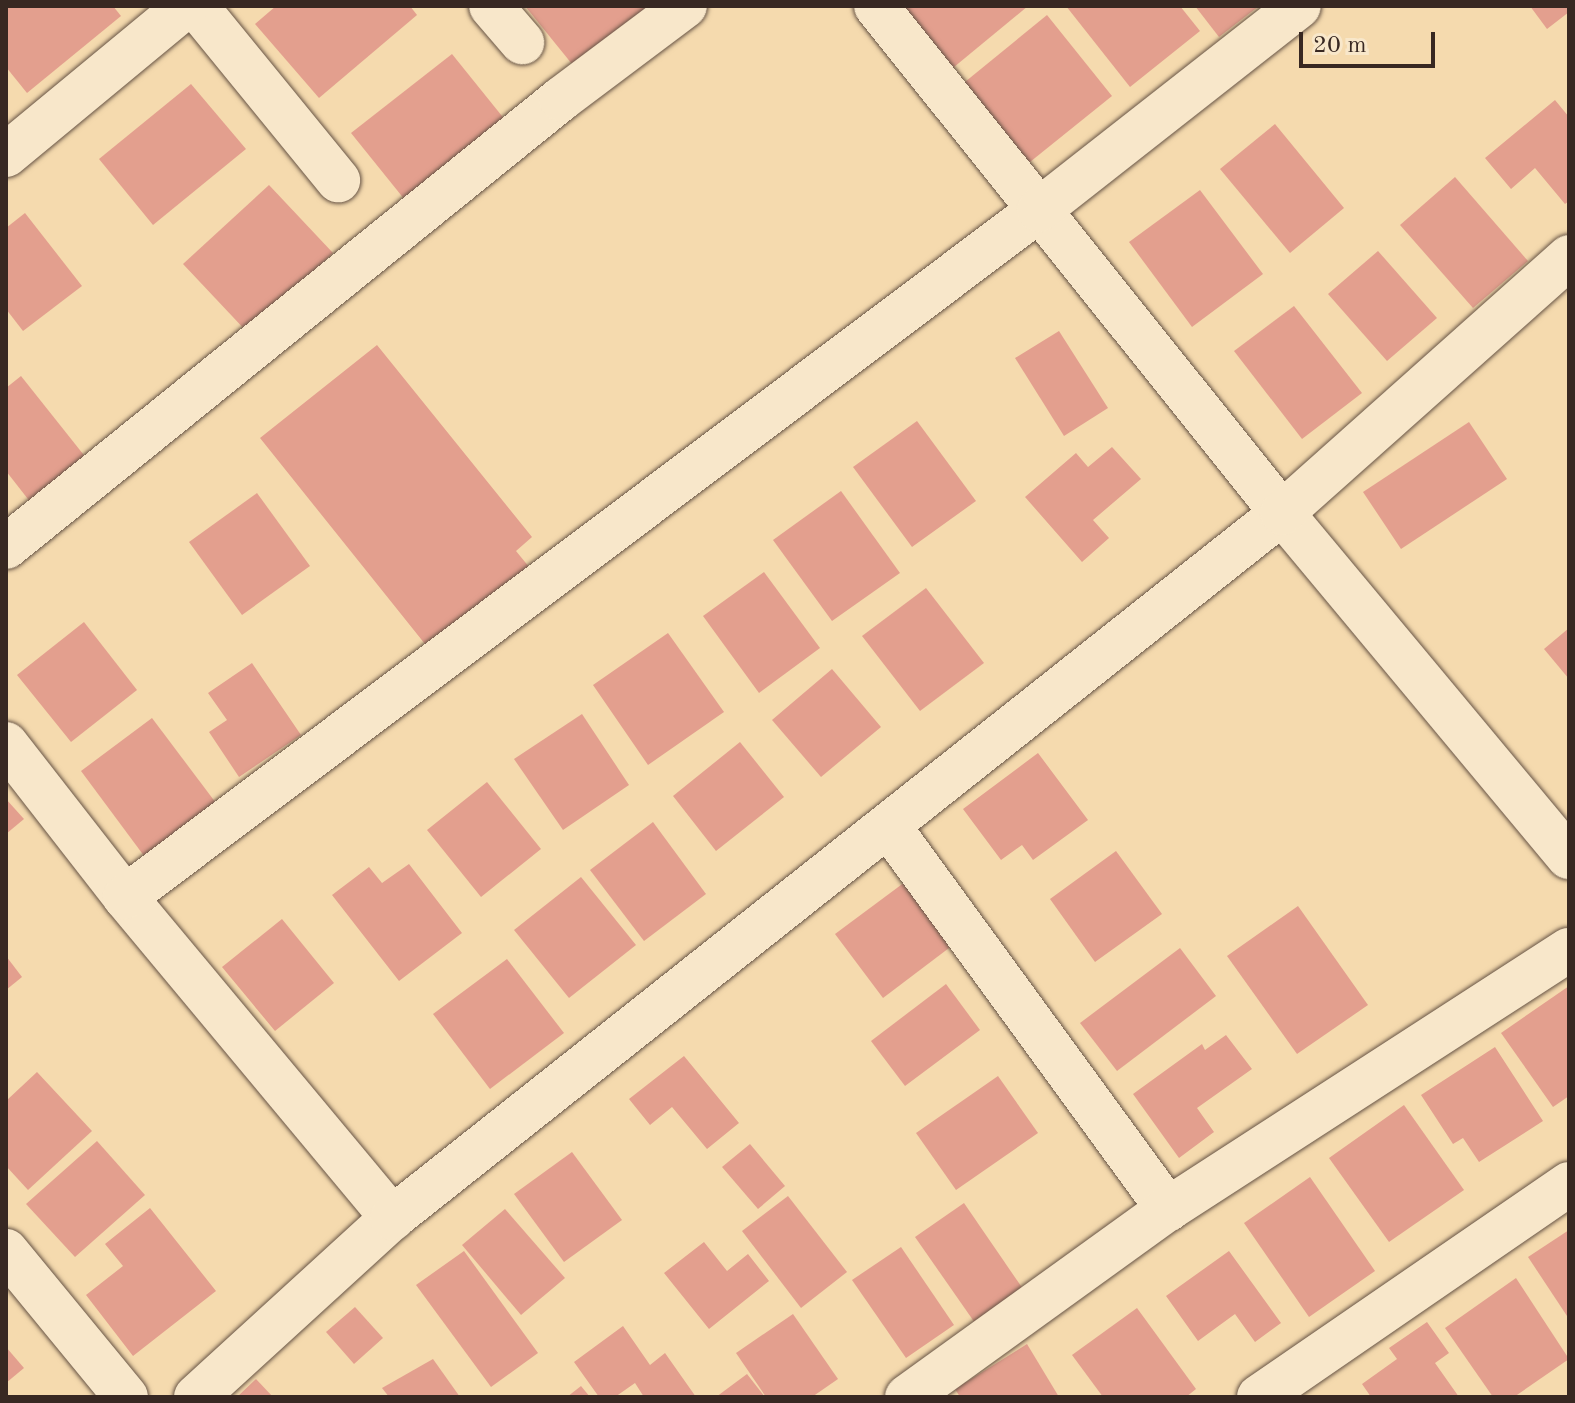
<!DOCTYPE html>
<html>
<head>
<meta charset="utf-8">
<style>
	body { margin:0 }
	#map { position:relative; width:1575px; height:1403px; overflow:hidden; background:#f5daae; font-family:"Old Standard TT",serif }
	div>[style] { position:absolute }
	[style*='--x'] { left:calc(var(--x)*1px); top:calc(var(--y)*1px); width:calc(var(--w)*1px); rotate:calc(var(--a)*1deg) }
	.building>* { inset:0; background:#e39f8e }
	.roads { filter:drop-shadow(0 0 2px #675445) drop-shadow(0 0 2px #675445) }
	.minor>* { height:44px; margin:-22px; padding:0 22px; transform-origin:22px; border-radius:22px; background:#f8e7ca }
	span { translate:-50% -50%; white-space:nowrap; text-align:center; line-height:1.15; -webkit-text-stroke:6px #f8e7ca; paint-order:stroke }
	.frame { position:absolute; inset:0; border:8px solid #382822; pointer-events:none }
	.scale { position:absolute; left:1299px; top:32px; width:136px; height:36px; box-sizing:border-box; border:4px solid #382822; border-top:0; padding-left:10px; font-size:24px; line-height:28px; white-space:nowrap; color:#382822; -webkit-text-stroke:6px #f8e7ca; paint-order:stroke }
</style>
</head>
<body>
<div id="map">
	<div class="building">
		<i style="clip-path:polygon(6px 6px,113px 6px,121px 16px,27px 93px,6px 67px)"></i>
		<i style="clip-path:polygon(276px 6px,410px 6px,417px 15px,319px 98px,255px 24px)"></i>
		<i style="clip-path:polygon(525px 6px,655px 6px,576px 69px)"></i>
		<i style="clip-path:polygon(893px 6px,1028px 6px,948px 72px)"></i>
		<i style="clip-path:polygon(1066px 6px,1180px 6px,1200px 31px,1130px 87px)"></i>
		<i style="clip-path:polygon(1195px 6px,1259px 6px,1219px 37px)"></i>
		<i style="clip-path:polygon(1530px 6px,1569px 6px,1569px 12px,1547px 29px)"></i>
		<i style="clip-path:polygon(1047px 15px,1112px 96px,1025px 166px,960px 86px)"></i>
		<i style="clip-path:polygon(452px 54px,510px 126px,409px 205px,351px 133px)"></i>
		<i style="clip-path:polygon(191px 84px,246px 149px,153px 225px,99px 159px)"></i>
		<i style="clip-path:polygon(1555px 100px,1569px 117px,1569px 201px,1565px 204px,1535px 168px,1511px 189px,1485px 158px)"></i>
		<i style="clip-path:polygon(1275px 124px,1344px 208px,1290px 253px,1220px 169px)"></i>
		<i style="clip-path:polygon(1455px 177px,1528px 261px,1473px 308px,1400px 225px)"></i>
		<i style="clip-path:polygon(269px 185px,333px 253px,248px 333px,183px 264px)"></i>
		<i style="clip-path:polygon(1200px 190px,1263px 274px,1192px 327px,1129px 242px)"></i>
		<i style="clip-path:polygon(25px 213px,82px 286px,23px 331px,6px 309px,6px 228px)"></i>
		<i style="clip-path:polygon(1378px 251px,1437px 318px,1387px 361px,1328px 294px)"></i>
		<i style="clip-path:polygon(1294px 306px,1362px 393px,1302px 439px,1234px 351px)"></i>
		<i style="clip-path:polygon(1059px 331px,1108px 408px,1064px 436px,1015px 358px)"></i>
		<i style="clip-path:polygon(377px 345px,532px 537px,516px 551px,534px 573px,433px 654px,260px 438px)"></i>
		<i style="clip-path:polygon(21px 376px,87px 459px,31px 503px,6px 471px,6px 388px)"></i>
		<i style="clip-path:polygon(917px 421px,976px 501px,912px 547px,853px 467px)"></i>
		<i style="clip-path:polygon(1469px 422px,1507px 479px,1401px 549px,1363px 492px)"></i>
		<i style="clip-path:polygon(1112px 447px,1141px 479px,1093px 520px,1109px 538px,1082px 562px,1025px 497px,1076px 453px,1088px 467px)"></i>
		<i style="clip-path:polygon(841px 491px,900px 573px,832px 621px,773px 540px)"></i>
		<i style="clip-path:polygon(257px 493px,310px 566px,242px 615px,189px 542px)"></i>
		<i style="clip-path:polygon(764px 572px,820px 648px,759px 693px,703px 616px)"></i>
		<i style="clip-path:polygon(926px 588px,984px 663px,920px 711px,862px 636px)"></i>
		<i style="clip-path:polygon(84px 622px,137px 690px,71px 742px,17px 675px)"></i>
		<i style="clip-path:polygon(1569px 628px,1569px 679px,1544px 649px)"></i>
		<i style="clip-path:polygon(668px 633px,724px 712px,648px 765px,593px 685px)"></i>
		<i style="clip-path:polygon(252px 663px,301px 735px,239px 777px,209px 732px,227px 720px,208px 693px)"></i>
		<i style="clip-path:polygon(832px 669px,881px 727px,821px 777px,772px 720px)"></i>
		<i style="clip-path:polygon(582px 714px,629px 785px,563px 830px,514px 759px)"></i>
		<i style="clip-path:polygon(152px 718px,225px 815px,153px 868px,81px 771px)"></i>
		<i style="clip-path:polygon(740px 742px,784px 797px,716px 851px,673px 796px)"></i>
		<i style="clip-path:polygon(1038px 753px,1088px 820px,1033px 860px,1022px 845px,1001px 860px,963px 809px)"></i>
		<i style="clip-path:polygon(487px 782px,541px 849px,481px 897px,427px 830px)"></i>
		<i style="clip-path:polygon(6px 799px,24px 819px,6px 834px)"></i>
		<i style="clip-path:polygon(653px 822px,706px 894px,644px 941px,590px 870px)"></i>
		<i style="clip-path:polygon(1116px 851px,1162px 914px,1095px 962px,1050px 899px)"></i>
		<i style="clip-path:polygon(409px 864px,462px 933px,399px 981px,332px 895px,369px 867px,382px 883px)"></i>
		<i style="clip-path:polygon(581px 877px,636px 945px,569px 998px,514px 930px)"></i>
		<i style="clip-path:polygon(905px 882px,953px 945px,883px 998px,835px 934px)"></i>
		<i style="clip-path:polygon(1298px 906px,1368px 1005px,1297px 1054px,1227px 956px)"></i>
		<i style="clip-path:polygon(282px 919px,334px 983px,275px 1031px,222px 967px)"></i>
		<i style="clip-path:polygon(1180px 948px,1216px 996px,1117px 1071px,1080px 1023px)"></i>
		<i style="clip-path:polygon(6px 956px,22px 977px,6px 990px)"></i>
		<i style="clip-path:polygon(507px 959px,564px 1033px,490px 1089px,433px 1014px)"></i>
		<i style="clip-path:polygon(946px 984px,980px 1030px,905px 1086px,871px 1041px)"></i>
		<i style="clip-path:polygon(1569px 986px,1569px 1096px,1553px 1107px,1501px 1033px)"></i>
		<i style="clip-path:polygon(1226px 1035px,1252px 1069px,1197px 1108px,1214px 1132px,1179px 1158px,1133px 1094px,1202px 1044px,1205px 1050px)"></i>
		<i style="clip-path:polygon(1495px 1047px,1543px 1121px,1479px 1162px,1463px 1138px,1453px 1144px,1421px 1095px)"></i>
		<i style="clip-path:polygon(684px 1056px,739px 1123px,707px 1149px,672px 1107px,650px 1125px,629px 1099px)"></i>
		<i style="clip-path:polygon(37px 1072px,92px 1131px,28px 1190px,6px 1166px,6px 1101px)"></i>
		<i style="clip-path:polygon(998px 1076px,1038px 1133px,956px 1190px,916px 1133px)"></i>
		<i style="clip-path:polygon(1404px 1105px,1464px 1190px,1389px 1242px,1329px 1158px)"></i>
		<i style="clip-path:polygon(97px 1141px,145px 1195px,75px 1257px,26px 1204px)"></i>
		<i style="clip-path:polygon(750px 1144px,785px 1186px,758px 1209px,722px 1167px)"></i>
		<i style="clip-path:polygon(572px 1152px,622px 1220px,564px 1262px,514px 1194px)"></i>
		<i style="clip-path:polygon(1310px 1177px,1375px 1271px,1309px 1317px,1244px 1223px)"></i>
		<i style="clip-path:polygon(788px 1196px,847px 1272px,801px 1308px,742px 1231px)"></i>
		<i style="clip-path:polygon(964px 1203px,1023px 1289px,975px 1323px,915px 1237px)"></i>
		<i style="clip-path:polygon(150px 1208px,216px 1291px,133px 1356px,86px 1295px,123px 1266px,105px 1244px)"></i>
		<i style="clip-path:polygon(505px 1209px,565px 1278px,521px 1315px,462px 1245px)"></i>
		<i style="clip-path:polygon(1569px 1230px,1569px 1319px,1528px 1257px)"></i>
		<i style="clip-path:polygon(704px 1242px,727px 1271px,748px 1254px,769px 1281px,709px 1329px,664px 1273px)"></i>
		<i style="clip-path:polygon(901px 1247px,954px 1325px,906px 1358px,852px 1280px)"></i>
		<i style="clip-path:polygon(464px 1251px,538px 1353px,491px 1387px,416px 1285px)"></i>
		<i style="clip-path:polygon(1229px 1251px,1281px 1323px,1255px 1342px,1235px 1314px,1198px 1341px,1166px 1296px)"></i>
		<i style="clip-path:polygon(1516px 1278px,1569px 1359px,1514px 1397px,1493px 1397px,1445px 1328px)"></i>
		<i style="clip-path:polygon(355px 1307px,383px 1338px,354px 1364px,326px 1332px)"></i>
		<i style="clip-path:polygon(1137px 1308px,1196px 1389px,1186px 1397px,1103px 1397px,1072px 1355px)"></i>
		<i style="clip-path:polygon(793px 1314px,838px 1379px,812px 1397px,766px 1397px,736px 1353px)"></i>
		<i style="clip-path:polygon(1427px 1322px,1449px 1353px,1435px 1363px,1459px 1397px,1371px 1397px,1362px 1384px,1397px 1359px,1389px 1348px)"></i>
		<i style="clip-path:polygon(623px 1326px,650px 1365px,665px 1353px,696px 1397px,644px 1397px,635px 1383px,615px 1397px,599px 1397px,574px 1362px)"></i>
		<i style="clip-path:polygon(1027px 1344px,1059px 1397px,960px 1397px,955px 1389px)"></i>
		<i style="clip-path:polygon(6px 1347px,24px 1368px,6px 1383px)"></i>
		<i style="clip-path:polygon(433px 1359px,460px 1397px,389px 1397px,382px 1388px)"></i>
		<i style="clip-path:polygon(747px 1374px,765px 1397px,716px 1397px)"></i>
		<i style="clip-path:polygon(256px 1379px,273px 1397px,237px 1397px)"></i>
		<i style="clip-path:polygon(581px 1386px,590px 1397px,567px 1397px)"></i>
	</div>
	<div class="roads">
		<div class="minor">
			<i style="--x:196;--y:6;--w:225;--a:50.8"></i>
			<i style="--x:491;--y:6;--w:48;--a:49.3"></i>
			<i style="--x:876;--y:6;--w:650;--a:51.31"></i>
			<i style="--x:1282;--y:513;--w:448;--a:50.2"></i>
			<i style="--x:6;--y:155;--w:234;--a:-39.6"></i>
			<i style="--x:6;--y:547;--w:713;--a:-38.91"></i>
			<i style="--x:561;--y:99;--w:155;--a:-36.9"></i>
			<i style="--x:6;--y:744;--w:194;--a:52.1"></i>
			<i style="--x:125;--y:897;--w:418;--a:50.2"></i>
			<i style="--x:890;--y:828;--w:472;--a:53.9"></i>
			<i style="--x:125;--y:897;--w:1143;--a:-36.93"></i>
			<i style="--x:1039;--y:210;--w:330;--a:-38.1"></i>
			<i style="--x:6;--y:1251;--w:189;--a:50.6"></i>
			<i style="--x:196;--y:1397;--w:265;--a:-42.4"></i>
			<i style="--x:392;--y:1218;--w:1135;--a:-38.38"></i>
			<i style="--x:1282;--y:513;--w:385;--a:-41.7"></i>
			<i style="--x:907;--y:1397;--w:322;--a:-35.8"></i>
			<i style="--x:1168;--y:1209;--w:477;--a:-32.9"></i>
			<i style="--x:1259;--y:1397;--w:376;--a:-34.5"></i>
		</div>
	</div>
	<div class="frame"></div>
	<div class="scale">20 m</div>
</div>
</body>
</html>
